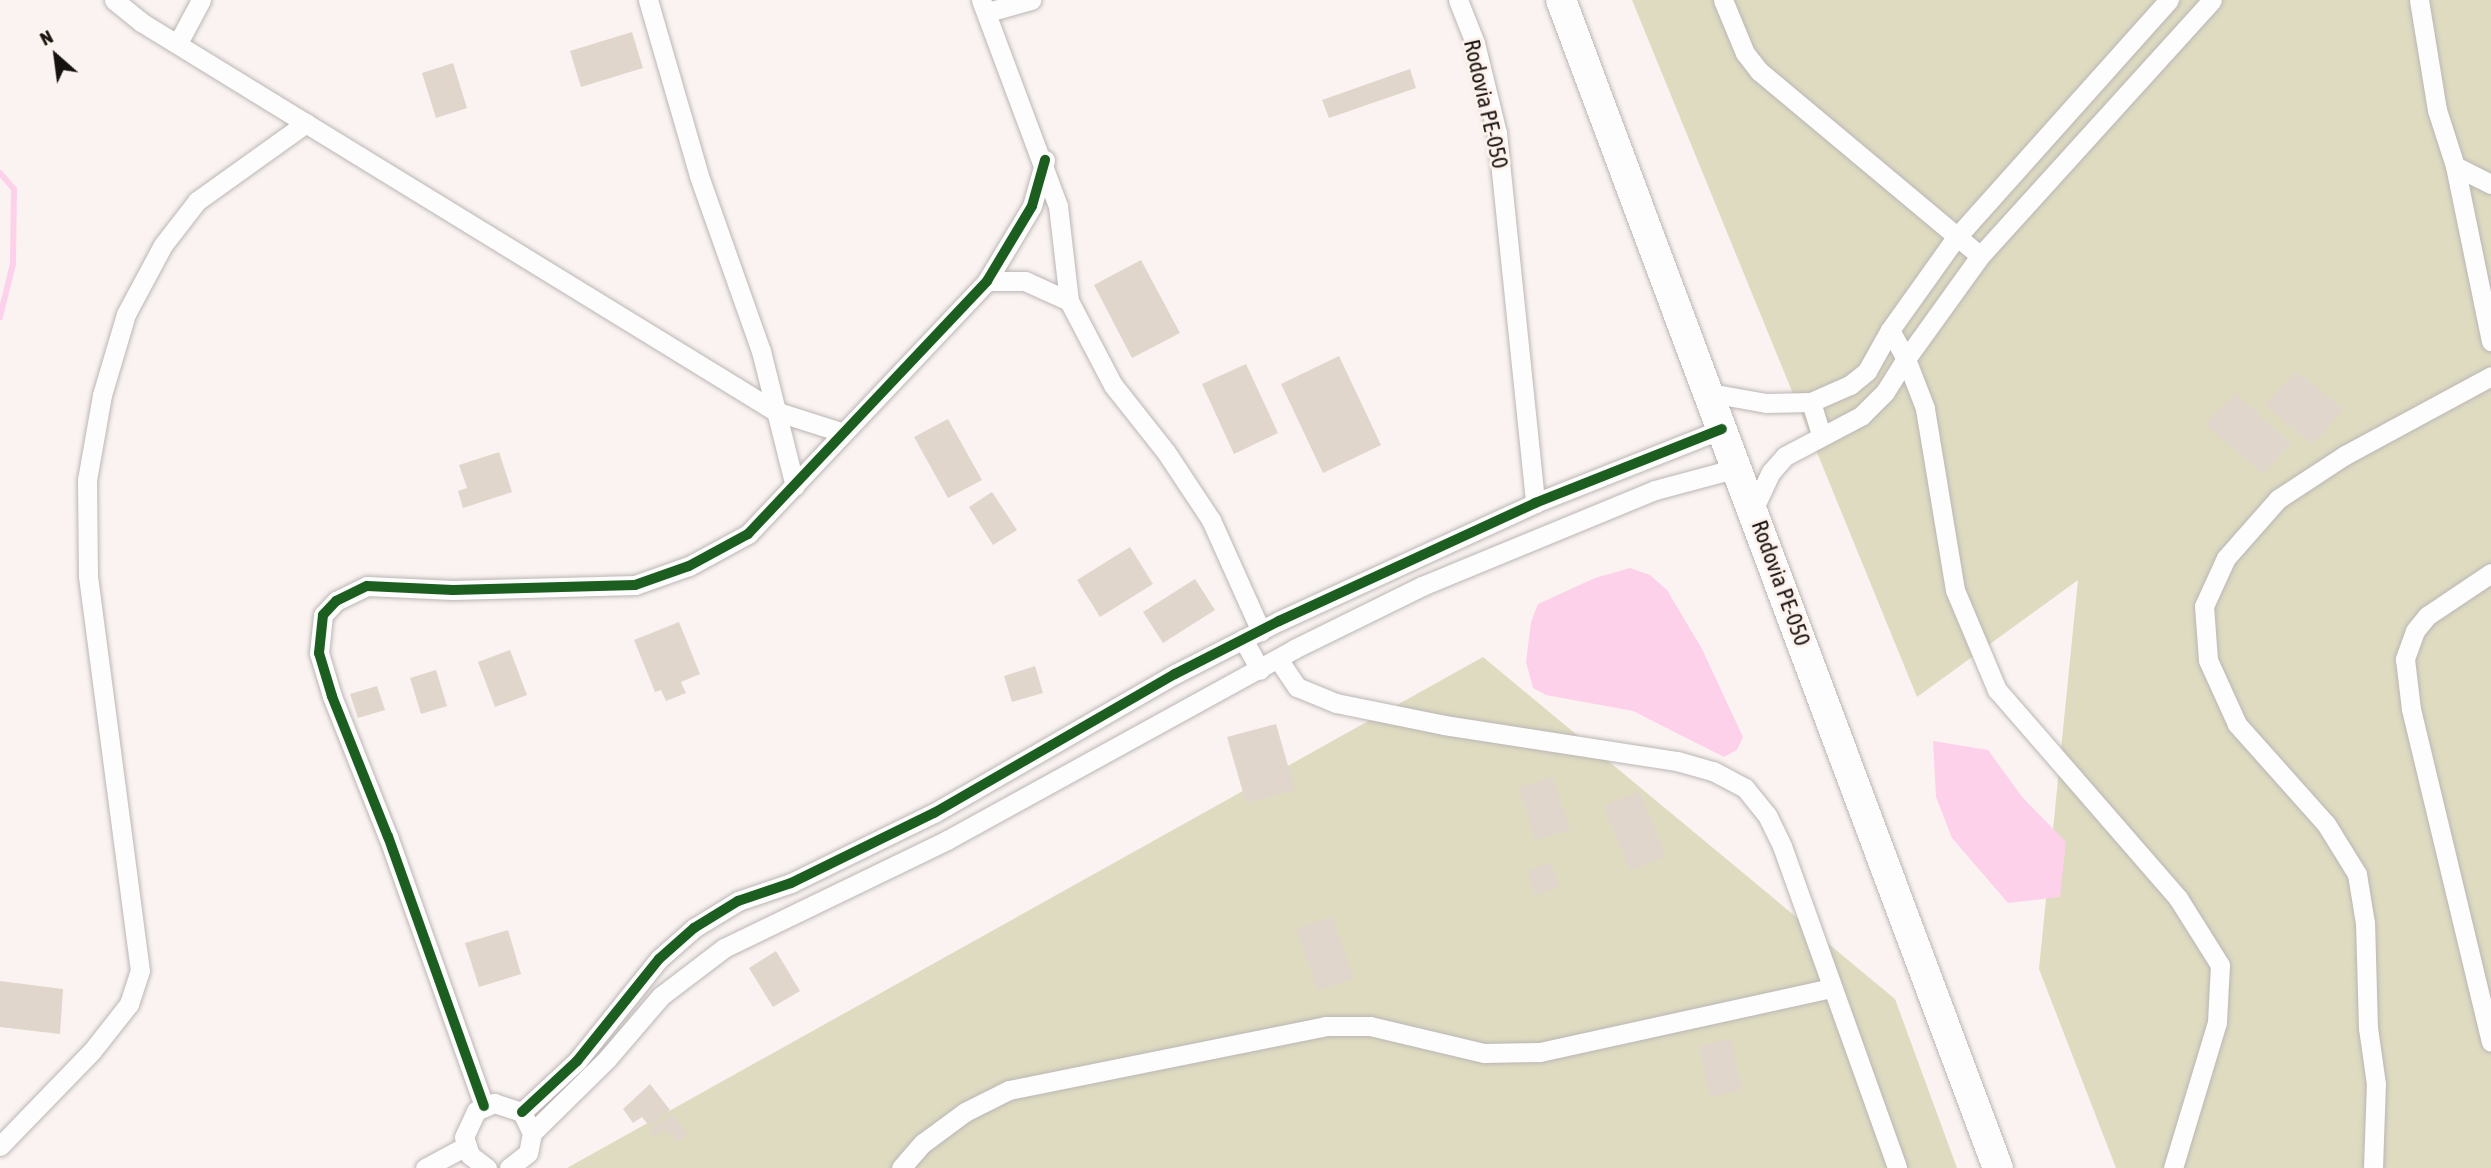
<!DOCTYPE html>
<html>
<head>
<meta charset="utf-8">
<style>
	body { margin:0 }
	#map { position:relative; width:2491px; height:1168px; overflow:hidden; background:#faf3f1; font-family:"Asap Condensed",sans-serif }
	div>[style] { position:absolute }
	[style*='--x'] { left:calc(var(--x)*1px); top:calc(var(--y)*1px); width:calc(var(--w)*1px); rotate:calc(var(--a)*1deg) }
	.green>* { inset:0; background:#dedbc1 }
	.water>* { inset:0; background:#fdd1ea }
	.stream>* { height:6px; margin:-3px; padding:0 3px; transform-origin:3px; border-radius:3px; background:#fdd1ea }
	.building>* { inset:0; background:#e1d6cb }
	.roads { filter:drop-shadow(0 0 2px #bbb6b4) drop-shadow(0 0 2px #bbb6b4) }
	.minor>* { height:19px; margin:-9.5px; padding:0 9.5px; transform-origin:9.5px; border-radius:9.5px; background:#fefdfd }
	.primary>* { height:30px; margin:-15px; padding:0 15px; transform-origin:15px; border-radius:15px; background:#fefdfd }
	.cycleway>* { height:10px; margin:-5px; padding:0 5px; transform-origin:5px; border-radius:5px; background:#1b5e20 }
	span { translate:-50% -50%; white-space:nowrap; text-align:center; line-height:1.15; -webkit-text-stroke:6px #fef2ed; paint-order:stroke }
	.street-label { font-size:23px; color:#171311 }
	.north { position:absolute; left:21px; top:21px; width:70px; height:70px; -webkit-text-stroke:5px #fef2ed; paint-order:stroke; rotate:332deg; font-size:19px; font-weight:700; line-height:28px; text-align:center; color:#171311 }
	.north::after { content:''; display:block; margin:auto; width:24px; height:32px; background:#171311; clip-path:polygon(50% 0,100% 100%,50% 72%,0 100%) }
</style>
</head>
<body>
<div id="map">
	<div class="green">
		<i style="clip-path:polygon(1632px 0,2491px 0,2491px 1168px,2116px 1168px,2039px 969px,2078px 580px,1917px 697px)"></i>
		<i style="clip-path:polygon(1483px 657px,1895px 999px,1957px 1168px,567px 1168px)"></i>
	</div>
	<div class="water">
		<i style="clip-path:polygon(1630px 568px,1650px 575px,1667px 590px,1702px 649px,1743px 737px,1737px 750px,1724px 757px,1633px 711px,1546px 695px,1533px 688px,1526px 662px,1531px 622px,1538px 604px,1595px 578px)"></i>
		<i style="clip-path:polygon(1933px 741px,1988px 750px,2023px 798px,2066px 842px,2060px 897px,2008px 903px,1952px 838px,1936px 797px)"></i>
	</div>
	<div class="stream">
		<i style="--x:0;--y:173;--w:21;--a:49"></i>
		<i style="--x:14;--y:189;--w:75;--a:90.8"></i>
		<i style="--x:13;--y:264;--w:55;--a:103.8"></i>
	</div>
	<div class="building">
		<i style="clip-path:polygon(632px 32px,643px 68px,581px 87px,570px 51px)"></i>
		<i style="clip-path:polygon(453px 63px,467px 108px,436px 118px,422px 73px)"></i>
		<i style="clip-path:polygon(1410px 69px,1416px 88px,1329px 118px,1322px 100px)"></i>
		<i style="clip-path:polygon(1141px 260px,1180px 333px,1132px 358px,1094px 285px)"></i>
		<i style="clip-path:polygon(1339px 356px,1381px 445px,1323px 473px,1281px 384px)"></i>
		<i style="clip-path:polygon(1246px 364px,1278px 433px,1234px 454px,1202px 384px)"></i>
		<i style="clip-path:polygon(2296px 371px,2343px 409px,2313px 445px,2265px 405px)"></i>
		<i style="clip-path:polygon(2235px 393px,2291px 443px,2263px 474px,2205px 424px)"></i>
		<i style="clip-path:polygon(948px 419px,982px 480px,948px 498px,914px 437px)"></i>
		<i style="clip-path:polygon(499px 452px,512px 492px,463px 508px,458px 491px,467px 488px,459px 465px)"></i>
		<i style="clip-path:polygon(992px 492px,1017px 530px,993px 545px,969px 507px)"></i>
		<i style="clip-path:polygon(1130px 547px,1153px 584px,1100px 617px,1077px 580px)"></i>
		<i style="clip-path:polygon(1195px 579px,1215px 610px,1163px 643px,1143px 612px)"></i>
		<i style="clip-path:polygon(679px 622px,700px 674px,681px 682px,686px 693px,666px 701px,661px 690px,655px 692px,634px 640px)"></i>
		<i style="clip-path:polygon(510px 650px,527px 695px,495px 707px,478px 662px)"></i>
		<i style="clip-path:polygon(1035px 666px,1043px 693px,1012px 702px,1004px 676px)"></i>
		<i style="clip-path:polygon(436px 670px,447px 706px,421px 714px,410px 678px)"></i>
		<i style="clip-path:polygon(377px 686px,385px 710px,358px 718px,350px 694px)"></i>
		<i style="clip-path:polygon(1276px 724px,1295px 790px,1246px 803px,1227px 737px)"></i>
		<i style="clip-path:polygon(1553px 777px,1570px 830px,1535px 840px,1519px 787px)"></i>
		<i style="clip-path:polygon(1639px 791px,1666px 856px,1630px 871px,1603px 806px)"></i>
		<i style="clip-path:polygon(1551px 863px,1559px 887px,1535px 895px,1527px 870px)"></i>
		<i style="clip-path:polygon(1332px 916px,1354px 978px,1318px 991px,1296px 929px)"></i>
		<i style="clip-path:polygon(508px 930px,521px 974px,479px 987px,465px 943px)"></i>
		<i style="clip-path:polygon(776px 951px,800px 991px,773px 1007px,749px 968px)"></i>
		<i style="clip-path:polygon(0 981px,63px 989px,60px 1034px,0 1027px)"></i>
		<i style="clip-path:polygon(1731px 1039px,1742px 1090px,1710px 1097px,1699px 1046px)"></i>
		<i style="clip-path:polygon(650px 1084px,670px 1110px,649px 1126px,642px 1117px,633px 1123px,623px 1109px)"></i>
		<i style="clip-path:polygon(672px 1113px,688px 1134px,678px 1142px,664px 1129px,655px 1137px,650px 1130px)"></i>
	</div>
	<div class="roads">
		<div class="minor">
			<i style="--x:114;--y:0;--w:35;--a:39"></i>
			<i style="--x:141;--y:22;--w:744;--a:31.53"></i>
			<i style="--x:775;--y:411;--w:69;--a:17.7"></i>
			<i style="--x:648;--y:0;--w:183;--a:73.8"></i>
			<i style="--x:699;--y:176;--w:186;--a:70.5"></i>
			<i style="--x:761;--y:351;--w:139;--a:75.9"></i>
			<i style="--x:981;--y:0;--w:220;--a:69.5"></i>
			<i style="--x:1058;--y:206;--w:96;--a:83.4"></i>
			<i style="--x:1069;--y:301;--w:95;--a:62.4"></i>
			<i style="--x:1113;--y:385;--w:85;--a:51.7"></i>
			<i style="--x:1166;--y:452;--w:82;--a:56.5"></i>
			<i style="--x:1211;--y:520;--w:122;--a:65.8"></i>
			<i style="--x:1458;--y:0;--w:46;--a:68.4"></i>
			<i style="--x:1475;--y:43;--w:93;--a:76.3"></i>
			<i style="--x:1497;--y:133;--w:372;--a:84.1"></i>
			<i style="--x:1723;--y:0;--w:57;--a:67.5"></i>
			<i style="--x:1745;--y:53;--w:23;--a:52"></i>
			<i style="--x:1759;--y:71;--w:288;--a:39.9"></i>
			<i style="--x:2419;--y:0;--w:111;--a:80.7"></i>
			<i style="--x:2437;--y:110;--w:59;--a:72.2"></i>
			<i style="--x:2455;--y:166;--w:179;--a:78.4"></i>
			<i style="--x:988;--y:12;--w:45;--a:-15.6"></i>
			<i style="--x:178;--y:43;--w:49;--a:-61.9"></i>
			<i style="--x:2455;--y:166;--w:40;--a:26.6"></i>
			<i style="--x:987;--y:281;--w:38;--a:0"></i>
			<i style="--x:1025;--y:281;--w:48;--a:24.4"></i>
			<i style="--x:1710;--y:393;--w:57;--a:10.1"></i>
			<i style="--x:1766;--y:403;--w:45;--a:-1.3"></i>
			<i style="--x:1811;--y:402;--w:43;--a:-23.6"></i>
			<i style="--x:1850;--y:385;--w:22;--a:-39"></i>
			<i style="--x:1867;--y:371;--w:47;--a:-60.7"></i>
			<i style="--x:1890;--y:330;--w:112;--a:-54.5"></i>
			<i style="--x:1955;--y:239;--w:321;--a:-48.2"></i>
			<i style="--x:1811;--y:402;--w:34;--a:73"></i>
			<i style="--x:1754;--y:508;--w:40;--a:-65"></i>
			<i style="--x:1771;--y:472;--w:21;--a:-49"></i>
			<i style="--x:1785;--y:456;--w:86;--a:-27.8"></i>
			<i style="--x:1861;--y:416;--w:34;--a:-45"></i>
			<i style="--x:1885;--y:392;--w:39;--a:-58"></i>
			<i style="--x:1906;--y:359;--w:33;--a:-119"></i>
			<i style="--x:2491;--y:573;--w:77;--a:146.1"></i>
			<i style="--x:2427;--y:616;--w:19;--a:129"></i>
			<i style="--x:2415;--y:631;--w:30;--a:110"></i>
			<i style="--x:2405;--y:659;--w:50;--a:83.2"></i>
			<i style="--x:2411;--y:709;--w:342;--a:76.5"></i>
			<i style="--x:1243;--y:639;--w:35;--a:61"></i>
			<i style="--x:1278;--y:659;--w:34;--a:56"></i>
			<i style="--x:1297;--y:687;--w:42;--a:22.3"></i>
			<i style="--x:1336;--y:703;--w:110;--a:11.5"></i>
			<i style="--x:1444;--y:725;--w:236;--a:8.8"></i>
			<i style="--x:1677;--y:761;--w:37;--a:16"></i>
			<i style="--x:1713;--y:771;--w:36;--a:28"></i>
			<i style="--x:1745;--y:788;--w:35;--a:51"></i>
			<i style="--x:1767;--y:815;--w:34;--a:64"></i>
			<i style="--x:1782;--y:846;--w:342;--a:70.3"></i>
			<i style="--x:484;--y:1106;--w:286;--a:-109.6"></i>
			<i style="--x:388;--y:837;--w:152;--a:-111.7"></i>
			<i style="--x:332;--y:696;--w:45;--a:-106.8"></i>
			<i style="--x:319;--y:653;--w:38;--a:-84"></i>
			<i style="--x:323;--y:615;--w:19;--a:-47"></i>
			<i style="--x:336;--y:601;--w:34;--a:-26"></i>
			<i style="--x:367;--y:586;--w:86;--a:2.7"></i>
			<i style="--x:453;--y:590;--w:182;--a:-1.6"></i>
			<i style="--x:635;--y:585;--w:57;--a:-19.4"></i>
			<i style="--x:689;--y:566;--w:67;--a:-28.5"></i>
			<i style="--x:748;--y:534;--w:348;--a:-46.6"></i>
			<i style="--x:987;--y:281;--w:87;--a:-59"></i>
			<i style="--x:1032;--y:206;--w:48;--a:-74.2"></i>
			<i style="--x:522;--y:1112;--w:75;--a:-42.8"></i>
			<i style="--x:577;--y:1061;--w:131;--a:-51.2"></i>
			<i style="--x:659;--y:959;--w:47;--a:-41.5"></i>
			<i style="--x:694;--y:928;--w:52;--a:-31.5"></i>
			<i style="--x:738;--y:901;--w:56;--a:-18.8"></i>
			<i style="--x:791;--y:883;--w:159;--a:-26.1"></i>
			<i style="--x:934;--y:813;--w:278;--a:-30"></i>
			<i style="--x:1175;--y:674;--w:117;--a:-27"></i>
			<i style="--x:1279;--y:621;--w:282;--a:-24.7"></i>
			<i style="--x:1535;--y:503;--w:201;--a:-21.6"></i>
			<i style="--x:532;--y:1133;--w:105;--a:-44.6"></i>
			<i style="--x:607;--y:1059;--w:83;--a:-49.4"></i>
			<i style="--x:661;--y:996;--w:79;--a:-37.3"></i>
			<i style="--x:724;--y:948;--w:248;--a:-25.8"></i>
			<i style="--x:947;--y:840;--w:396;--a:-28.8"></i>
			<i style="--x:1294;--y:649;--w:143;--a:-26.2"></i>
			<i style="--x:1422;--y:586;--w:252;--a:-22.4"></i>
			<i style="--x:1655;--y:490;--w:85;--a:-15"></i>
			<i style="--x:0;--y:1146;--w:132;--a:-45.9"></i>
			<i style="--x:92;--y:1051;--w:60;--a:-51.8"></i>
			<i style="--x:129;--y:1004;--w:35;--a:-72"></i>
			<i style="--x:140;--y:971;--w:398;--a:-97.5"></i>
			<i style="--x:88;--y:576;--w:96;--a:-90.6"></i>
			<i style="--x:87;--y:480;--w:86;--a:-80"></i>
			<i style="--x:102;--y:395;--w:84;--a:-73.5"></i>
			<i style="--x:126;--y:314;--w:78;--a:-61.8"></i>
			<i style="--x:163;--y:245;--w:56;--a:-52.3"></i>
			<i style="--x:197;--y:201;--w:134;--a:-35.6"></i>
			<i style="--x:425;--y:1168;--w:47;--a:-28.2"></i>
			<i style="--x:487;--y:1168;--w:21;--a:-143"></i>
			<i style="--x:470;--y:1155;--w:19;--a:-108"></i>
			<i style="--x:464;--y:1137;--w:29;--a:-65"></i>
			<i style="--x:476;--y:1111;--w:20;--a:-24"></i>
			<i style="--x:494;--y:1103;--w:29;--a:18"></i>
			<i style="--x:522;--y:1112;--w:23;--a:65"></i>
			<i style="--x:532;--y:1133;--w:20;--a:101"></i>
			<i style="--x:528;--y:1153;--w:24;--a:142"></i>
			<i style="--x:901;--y:1168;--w:33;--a:-49"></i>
			<i style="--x:923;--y:1143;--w:52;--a:-36.4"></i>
			<i style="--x:965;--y:1112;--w:49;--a:-26.6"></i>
			<i style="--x:1009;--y:1090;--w:322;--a:-11.4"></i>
			<i style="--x:1325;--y:1026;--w:45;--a:0"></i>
			<i style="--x:1370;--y:1026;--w:117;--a:13.3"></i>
			<i style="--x:1484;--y:1053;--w:56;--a:-1"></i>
			<i style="--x:1540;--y:1052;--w:298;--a:-12.4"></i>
			<i style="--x:2173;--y:1168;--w:152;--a:-73.2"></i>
			<i style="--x:2217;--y:1022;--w:57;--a:-87"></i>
			<i style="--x:2220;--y:965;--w:79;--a:-122.1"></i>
			<i style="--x:2178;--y:898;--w:276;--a:-131"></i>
			<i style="--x:1997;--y:690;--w:108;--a:-112.8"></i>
			<i style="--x:1955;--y:590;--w:184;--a:-99.4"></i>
			<i style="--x:1925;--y:408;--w:53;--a:-111.2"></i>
			<i style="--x:1906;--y:359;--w:127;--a:-54.3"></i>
			<i style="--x:1980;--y:256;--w:345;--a:-47.8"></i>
			<i style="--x:2373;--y:1168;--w:84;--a:-88"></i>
			<i style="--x:2376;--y:1084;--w:57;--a:-98.1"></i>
			<i style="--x:2368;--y:1028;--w:105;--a:-91.6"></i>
			<i style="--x:2365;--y:923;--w:50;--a:-99.3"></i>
			<i style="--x:2357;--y:874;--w:59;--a:-121.8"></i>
			<i style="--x:2326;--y:824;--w:134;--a:-131.7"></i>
			<i style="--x:2237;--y:724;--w:70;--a:-114.4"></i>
			<i style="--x:2208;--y:660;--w:54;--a:-94.2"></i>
			<i style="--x:2204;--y:606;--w:53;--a:-65.4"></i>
			<i style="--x:2226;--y:558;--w:79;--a:-48.6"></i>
			<i style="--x:2278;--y:499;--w:80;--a:-33.3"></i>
			<i style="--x:2345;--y:455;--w:166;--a:-28.4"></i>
		</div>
		<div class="primary">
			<i style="--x:1561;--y:0;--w:1247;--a:69.49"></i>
		</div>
	</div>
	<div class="cycleway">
		<i style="--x:484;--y:1106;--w:286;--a:-109.6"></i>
		<i style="--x:388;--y:837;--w:152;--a:-111.7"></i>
		<i style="--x:332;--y:696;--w:45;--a:-106.8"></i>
		<i style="--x:319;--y:653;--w:38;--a:-84"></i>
		<i style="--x:323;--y:615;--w:19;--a:-47"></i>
		<i style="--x:336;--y:601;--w:34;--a:-26"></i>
		<i style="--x:367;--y:586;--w:86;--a:2.7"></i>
		<i style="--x:453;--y:590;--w:182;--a:-1.6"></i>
		<i style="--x:635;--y:585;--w:57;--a:-19.4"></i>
		<i style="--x:689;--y:566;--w:67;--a:-28.5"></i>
		<i style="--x:748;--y:534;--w:348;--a:-46.6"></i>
		<i style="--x:987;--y:281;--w:87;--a:-59"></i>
		<i style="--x:1032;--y:206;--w:48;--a:-74.2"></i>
		<i style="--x:522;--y:1112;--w:75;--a:-42.8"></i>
		<i style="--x:577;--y:1061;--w:131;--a:-51.2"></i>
		<i style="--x:659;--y:959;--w:47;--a:-41.5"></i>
		<i style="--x:694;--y:928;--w:52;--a:-31.5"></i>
		<i style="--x:738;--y:901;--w:56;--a:-18.8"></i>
		<i style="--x:791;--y:883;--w:159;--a:-26.1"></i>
		<i style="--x:934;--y:813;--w:278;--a:-30"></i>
		<i style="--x:1175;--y:674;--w:117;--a:-27"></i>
		<i style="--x:1279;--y:621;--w:282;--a:-24.7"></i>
		<i style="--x:1535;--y:503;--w:201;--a:-21.6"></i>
	</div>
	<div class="street-label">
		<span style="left:1486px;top:104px;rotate:77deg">Rodovia PE-050</span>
		<span style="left:1781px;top:583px;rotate:70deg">Rodovia PE-050</span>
	</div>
	<div class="north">N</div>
</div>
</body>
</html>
